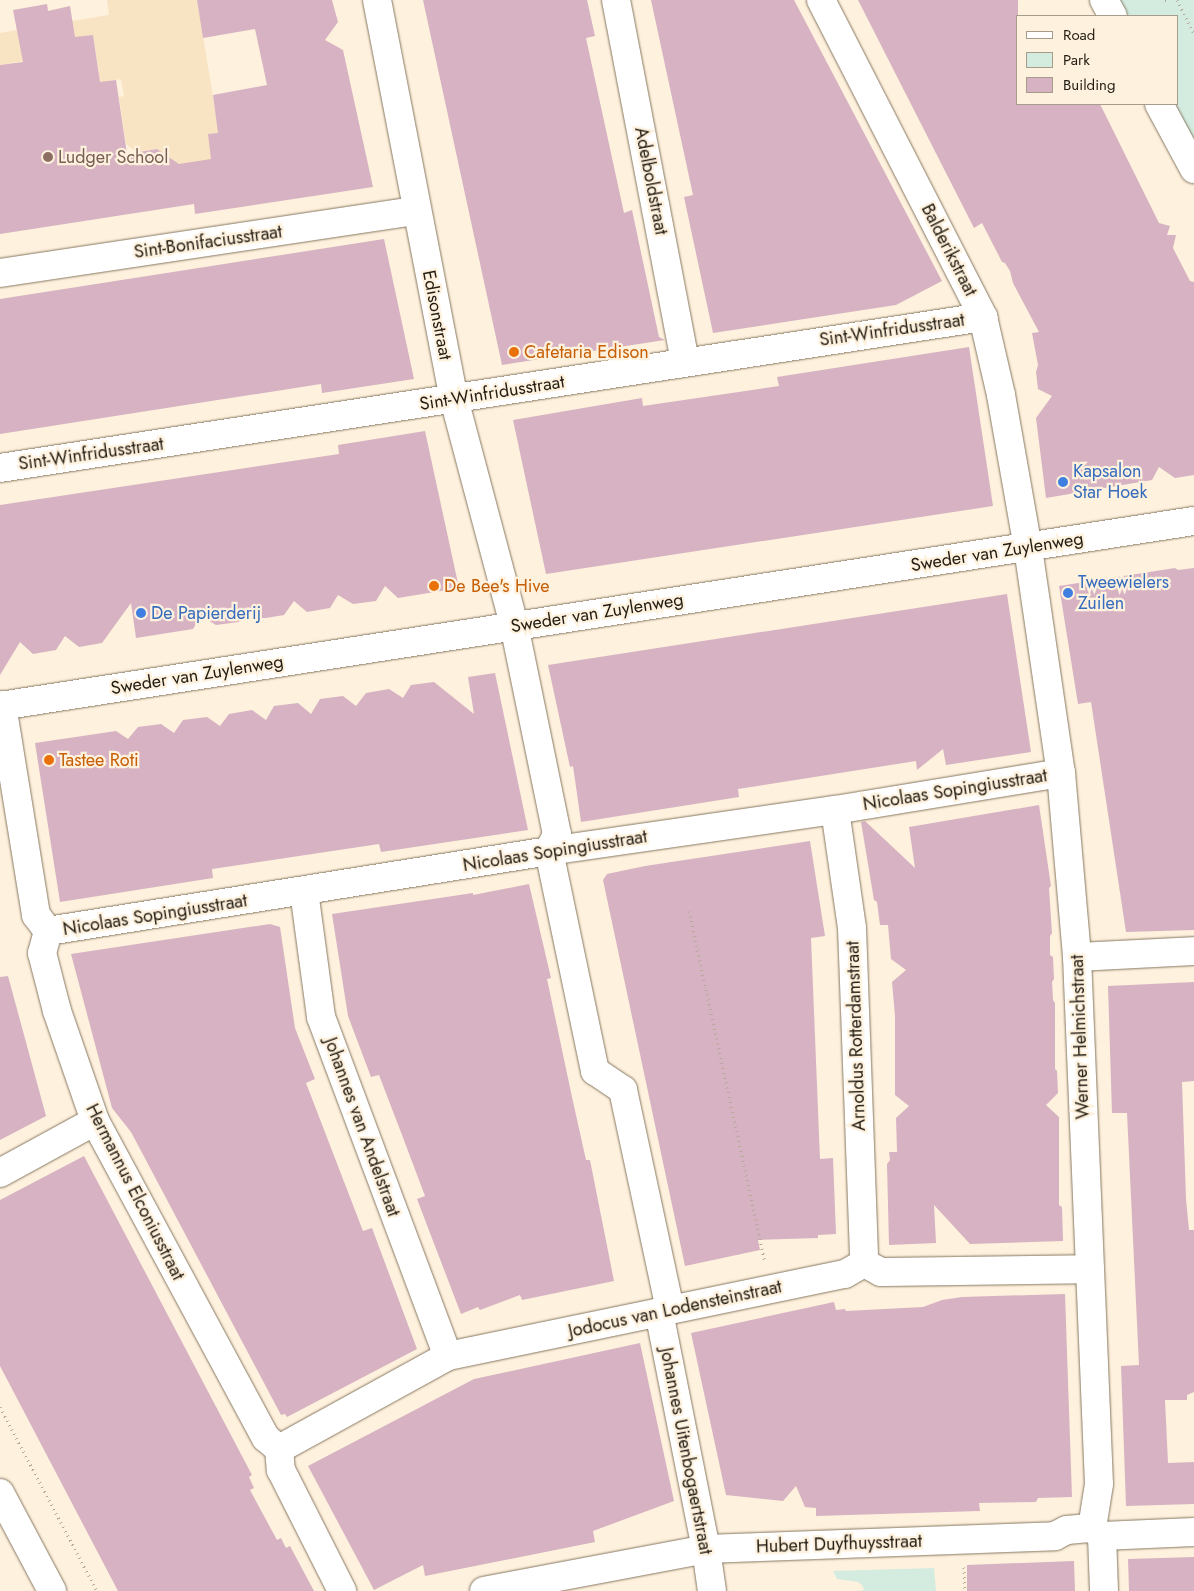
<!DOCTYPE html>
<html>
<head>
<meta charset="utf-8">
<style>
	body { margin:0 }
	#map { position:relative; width:1194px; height:1591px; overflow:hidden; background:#fef1dd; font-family:Jost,sans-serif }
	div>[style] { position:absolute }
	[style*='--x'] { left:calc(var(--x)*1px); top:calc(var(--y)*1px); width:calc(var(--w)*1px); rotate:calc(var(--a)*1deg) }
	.built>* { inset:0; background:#f8e3c3 }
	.green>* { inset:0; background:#d3ecdf }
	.building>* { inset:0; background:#d7b2c2 }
	.path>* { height:3px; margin-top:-1.5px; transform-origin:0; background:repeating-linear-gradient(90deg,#b5aa9a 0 1px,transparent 0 5px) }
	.roads { filter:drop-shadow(0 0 1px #877862) drop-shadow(0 0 1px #877862) }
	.street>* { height:28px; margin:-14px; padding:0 14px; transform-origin:14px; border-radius:14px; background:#fff }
	.secondary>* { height:28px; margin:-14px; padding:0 14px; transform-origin:14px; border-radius:14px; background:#fff }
	.dots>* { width:14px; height:14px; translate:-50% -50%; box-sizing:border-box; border:2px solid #fef1dd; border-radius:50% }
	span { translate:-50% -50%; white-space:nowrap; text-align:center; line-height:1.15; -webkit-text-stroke:4.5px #fef1dd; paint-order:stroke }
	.education-label { font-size:18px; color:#785e54 }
	.left { translate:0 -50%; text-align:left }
	.street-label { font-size:18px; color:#221c13 }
	.food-label { font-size:18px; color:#c56008 }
	.shop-label { font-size:18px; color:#366cbe }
	.legend { position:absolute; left:1016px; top:15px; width:162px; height:90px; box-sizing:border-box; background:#fef1dd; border:1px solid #a69c8c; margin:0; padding:6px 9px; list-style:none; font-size:15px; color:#221c13 }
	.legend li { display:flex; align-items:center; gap:10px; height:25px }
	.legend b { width:25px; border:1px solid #a69c8c }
</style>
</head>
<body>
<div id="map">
	<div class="built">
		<i style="clip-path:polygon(107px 0,197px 0,223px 157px,192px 192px,165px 155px,157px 149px,136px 152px,126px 144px,119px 97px,124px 96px,121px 79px,90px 84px,99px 72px,93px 35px,71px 38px,36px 59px,0 65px,0 33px,109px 15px)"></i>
	</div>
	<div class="green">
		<i style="clip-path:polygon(1111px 0,1194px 0,1194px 157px,1166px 104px,1178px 104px,1178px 16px,1119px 16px)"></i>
		<i style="clip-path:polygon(934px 1568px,936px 1591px,859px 1591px,864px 1590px,862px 1585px,858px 1582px,837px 1579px,833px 1571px)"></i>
	</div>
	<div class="building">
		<i style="clip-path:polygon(197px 0,332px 0,338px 22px,325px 40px,343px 50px,373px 187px,195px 214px,194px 204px,0 234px,0 65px,23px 62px,13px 10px,47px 4px,48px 11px,70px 6px,75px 37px,93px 35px,100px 82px,116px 80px,127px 154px,157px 149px,179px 164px,211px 159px,208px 134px,218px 133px,213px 95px,267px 85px,255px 29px,203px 38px)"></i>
		<i style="clip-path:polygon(423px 0,587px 0,595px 36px,586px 38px,624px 213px,632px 210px,659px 337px,665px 340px,502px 365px)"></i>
		<i style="clip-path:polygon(651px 0,794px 0,942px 281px,896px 305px,713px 333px,684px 197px,693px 195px)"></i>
		<i style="clip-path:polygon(858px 0,1018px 0,1018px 104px,1100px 104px,1159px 223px,1170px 226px,1167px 235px,1176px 235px,1173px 248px,1190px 281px,1194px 282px,1194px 475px,1175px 478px,1159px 467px,1152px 480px,1046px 498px,1036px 418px,1052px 396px,1038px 389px,1036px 372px,1038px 365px,1032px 333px,1039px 332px,1013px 283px,1010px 271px,1005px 263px,1002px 262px,982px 223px,974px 228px)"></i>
		<i style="clip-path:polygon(384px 239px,414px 379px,322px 393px,321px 384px,0 434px,0 299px)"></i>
		<i style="clip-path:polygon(969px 347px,993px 506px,546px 574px,513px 420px,642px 398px,643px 406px,779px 386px,777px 377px)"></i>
		<i style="clip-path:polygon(425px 431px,459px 588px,398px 598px,385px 586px,376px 601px,353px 604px,338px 595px,330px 608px,307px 612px,294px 601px,284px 615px,266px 618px,261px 618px,248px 607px,239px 622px,216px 625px,201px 616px,193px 629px,136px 638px,131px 603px,102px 643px,79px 647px,65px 636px,56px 650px,33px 654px,20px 642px,0 675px,0 505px,339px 454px,338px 445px)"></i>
		<i style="clip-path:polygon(1175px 568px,1178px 570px,1194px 568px,1194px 930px,1126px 932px,1091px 702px,1078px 704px,1059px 586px)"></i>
		<i style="clip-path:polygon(1007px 594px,1031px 752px,946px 765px,943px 749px,917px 770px,916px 761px,738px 789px,739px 797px,581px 822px,573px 766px,570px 767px,548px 665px)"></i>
		<i style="clip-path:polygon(495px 673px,528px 830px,381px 852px,379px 844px,212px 869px,213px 878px,60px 902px,35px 743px,116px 731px,128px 739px,138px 727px,161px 724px,174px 733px,183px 720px,207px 717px,220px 726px,229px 714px,252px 710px,266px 720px,274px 706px,298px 703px,311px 714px,320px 699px,343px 696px,356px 706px,366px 693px,389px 689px,403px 698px,411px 685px,434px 682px,474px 714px,468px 677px)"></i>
		<i style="clip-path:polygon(1039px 805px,1051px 886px,1049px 888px,1052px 933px,1050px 936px,1050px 955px,1053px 957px,1054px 979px,1052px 982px,1053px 1000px,1055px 1003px,1055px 1069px,1057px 1071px,1058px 1093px,1046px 1105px,1059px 1117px,1059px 1205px,1062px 1207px,1063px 1241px,970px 1244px,934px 1205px,936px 1243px,889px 1245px,887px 1164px,890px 1160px,889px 1152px,897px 1152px,896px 1118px,909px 1106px,895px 1095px,895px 1016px,892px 982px,906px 970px,891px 959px,888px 925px,880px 925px,877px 902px,874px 900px,861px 822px,865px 821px,915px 868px,909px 827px)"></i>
		<i style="clip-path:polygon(810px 841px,825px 936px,811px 938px,820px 1159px,833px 1158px,836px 1234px,818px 1235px,818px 1238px,758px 1240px,760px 1250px,685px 1266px,603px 880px,607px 874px,645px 866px)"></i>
		<i style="clip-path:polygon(529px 884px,551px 978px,547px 979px,572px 1097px,586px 1160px,590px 1160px,614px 1281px,522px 1300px,520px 1295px,480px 1310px,478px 1307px,461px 1314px,417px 1199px,425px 1196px,402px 1135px,379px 1075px,371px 1077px,348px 1016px,332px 914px,473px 893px,473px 895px)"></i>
		<i style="clip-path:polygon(270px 924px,280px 927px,295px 1028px,315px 1079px,306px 1083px,363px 1231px,372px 1228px,417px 1349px,287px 1417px,285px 1414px,281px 1415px,131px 1132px,112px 1108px,71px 954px)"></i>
		<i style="clip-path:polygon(8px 976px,46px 1116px,0 1140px,0 977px)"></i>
		<i style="clip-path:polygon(1194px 982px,1194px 1081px,1182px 1082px,1186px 1199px,1189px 1230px,1194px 1230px,1194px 1392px,1187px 1395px,1187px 1400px,1165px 1400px,1168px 1463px,1194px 1462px,1194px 1504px,1126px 1506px,1121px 1366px,1139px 1365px,1127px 1113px,1112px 1113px,1108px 986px)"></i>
		<i style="clip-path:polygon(84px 1156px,252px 1475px,249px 1477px,254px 1488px,250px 1490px,277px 1540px,281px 1538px,286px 1548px,290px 1546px,314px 1591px,118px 1591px,0 1366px,0 1200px)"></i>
		<i style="clip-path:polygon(1065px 1294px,1072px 1497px,1038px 1498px,1036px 1502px,979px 1503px,980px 1511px,816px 1516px,816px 1508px,805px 1507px,796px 1486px,783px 1501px,726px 1495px,691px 1333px,834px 1302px,836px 1310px,845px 1309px,846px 1311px,923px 1307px,942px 1300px,962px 1297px)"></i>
		<i style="clip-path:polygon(640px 1343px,674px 1501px,593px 1531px,595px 1542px,425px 1576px,423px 1565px,374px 1590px,308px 1466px,474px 1379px)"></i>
		<i style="clip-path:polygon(1194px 1557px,1194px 1591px,1129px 1591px,1128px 1559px)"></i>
		<i style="clip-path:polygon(1074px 1561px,1075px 1591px,967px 1591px,967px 1565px)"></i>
	</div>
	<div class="path">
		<i style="--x:1165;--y:0;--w:1;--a:0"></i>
		<i style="--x:1177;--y:0;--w:37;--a:63"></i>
		<i style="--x:689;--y:911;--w:359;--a:77.8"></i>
		<i style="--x:0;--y:1407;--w:208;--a:62.2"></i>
		<i style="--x:964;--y:1567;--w:24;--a:88"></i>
	</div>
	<div class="roads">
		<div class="street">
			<i style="--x:377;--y:0;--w:406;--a:79.1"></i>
			<i style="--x:454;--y:399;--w:234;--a:75.1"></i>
			<i style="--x:514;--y:625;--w:213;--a:78.4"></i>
			<i style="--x:557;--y:834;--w:19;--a:115"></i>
			<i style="--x:549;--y:851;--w:225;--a:78.2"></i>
			<i style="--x:595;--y:1071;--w:34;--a:34"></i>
			<i style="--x:623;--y:1090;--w:224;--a:77.9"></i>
			<i style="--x:616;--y:0;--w:368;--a:79.2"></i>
			<i style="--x:821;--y:0;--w:356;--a:62.9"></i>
			<i style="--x:983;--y:317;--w:80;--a:77"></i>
			<i style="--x:1001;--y:395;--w:155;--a:80"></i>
			<i style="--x:1028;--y:548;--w:227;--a:81.7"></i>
			<i style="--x:1061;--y:773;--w:185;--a:85"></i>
			<i style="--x:1077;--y:957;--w:527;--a:87.61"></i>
			<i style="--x:1099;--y:1484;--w:45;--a:99"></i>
			<i style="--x:0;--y:273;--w:421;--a:-8.5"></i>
			<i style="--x:0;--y:468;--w:995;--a:-8.73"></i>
			<i style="--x:2;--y:705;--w:213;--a:80.8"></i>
			<i style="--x:36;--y:915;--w:20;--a:53"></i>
			<i style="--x:48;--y:931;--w:23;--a:105"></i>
			<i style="--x:42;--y:953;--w:60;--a:75.5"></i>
			<i style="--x:57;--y:1011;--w:116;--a:70.9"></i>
			<i style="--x:95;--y:1121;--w:360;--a:61.7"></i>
			<i style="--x:266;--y:1438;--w:17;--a:40"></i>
			<i style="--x:279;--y:1449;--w:21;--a:85"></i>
			<i style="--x:281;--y:1470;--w:136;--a:63.2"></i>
			<i style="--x:835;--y:810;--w:119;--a:81.8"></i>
			<i style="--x:852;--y:928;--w:335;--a:87.9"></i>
			<i style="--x:304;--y:891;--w:127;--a:82.3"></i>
			<i style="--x:321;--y:1017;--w:362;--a:69.5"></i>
			<i style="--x:48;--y:931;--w:507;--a:-9.07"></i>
			<i style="--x:549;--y:851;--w:289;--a:-8.2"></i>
			<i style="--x:835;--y:810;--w:229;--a:-9.3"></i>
			<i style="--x:1077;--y:957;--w:117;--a:-2.9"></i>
			<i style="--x:0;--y:1173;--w:108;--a:-28.7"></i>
			<i style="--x:659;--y:1312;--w:242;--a:78.8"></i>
			<i style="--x:706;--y:1549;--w:42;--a:81.9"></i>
			<i style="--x:279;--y:1449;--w:193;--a:-28.8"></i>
			<i style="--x:448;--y:1356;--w:405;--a:-11.7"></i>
			<i style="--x:845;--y:1274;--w:22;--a:-30"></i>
			<i style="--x:864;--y:1263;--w:19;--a:28"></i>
			<i style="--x:881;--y:1272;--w:209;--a:-0.8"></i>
			<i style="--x:1102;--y:1536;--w:55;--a:87.9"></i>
			<i style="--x:484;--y:1591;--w:226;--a:-10.7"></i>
			<i style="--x:706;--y:1549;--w:349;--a:-2.1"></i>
			<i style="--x:1055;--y:1536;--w:13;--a:-27"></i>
			<i style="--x:1067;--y:1530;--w:25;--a:-5"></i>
			<i style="--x:1092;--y:1528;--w:13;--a:39"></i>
			<i style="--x:1102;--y:1536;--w:92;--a:-2.5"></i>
		</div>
		<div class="secondary">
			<i style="--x:1104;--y:0;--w:18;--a:61"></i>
			<i style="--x:1159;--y:104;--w:74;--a:61.7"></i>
			<i style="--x:0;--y:706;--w:1208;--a:-8.81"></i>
			<i style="--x:0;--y:1493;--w:111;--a:62"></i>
		</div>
	</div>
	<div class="dots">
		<i style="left:48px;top:157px;background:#8d6e63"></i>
		<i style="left:514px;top:352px;background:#e8710a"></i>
		<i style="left:1063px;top:482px;background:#3f7fe0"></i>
		<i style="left:434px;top:586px;background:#e8710a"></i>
		<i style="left:1068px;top:593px;background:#3f7fe0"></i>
		<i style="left:141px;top:613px;background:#3f7fe0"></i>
		<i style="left:49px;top:760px;background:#e8710a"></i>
	</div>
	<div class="education-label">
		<span class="left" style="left:58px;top:157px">Ludger School</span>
	</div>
	<div class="street-label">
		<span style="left:651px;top:181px;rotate:79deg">Adelboldstraat</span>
		<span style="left:208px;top:242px;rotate:-8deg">Sint-Bonifaciusstraat</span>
		<span style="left:949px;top:250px;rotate:63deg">Balderikstraat</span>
		<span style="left:437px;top:315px;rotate:79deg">Edisonstraat</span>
		<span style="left:892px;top:330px;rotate:-8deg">Sint-Winfridusstraat</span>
		<span style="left:492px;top:393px;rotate:-9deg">Sint-Winfridusstraat</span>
		<span style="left:91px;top:454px;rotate:-8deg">Sint-Winfridusstraat</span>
		<span style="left:997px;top:552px;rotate:-9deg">Sweder van Zuylenweg</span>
		<span style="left:597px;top:613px;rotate:-9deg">Sweder van Zuylenweg</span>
		<span style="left:197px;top:675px;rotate:-9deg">Sweder van Zuylenweg</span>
		<span style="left:955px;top:790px;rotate:-9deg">Nicolaas Sopingiusstraat</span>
		<span style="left:555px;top:851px;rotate:-9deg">Nicolaas Sopingiusstraat</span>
		<span style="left:155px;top:915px;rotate:-9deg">Nicolaas Sopingiusstraat</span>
		<span style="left:856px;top:1036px;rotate:-92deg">Arnoldus Rotterdamstraat</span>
		<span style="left:1080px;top:1037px;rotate:-92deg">Werner Helmichstraat</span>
		<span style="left:362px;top:1127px;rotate:70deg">Johannes van Andelstraat</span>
		<span style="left:135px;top:1192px;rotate:63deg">Hermannus Elconiusstraat</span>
		<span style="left:675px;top:1309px;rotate:-12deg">Jodocus van Lodensteinstraat</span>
		<span style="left:686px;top:1451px;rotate:79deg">Johannes Uitenbogaertstraat</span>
		<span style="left:839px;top:1544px;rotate:-2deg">Hubert Duyfhuysstraat</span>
	</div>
	<div class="food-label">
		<span class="left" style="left:524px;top:352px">Cafetaria Edison</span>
		<span class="left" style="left:444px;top:586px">De Bee's Hive</span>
		<span class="left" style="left:59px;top:760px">Tastee Roti</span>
	</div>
	<div class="shop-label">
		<span class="left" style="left:1073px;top:482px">Kapsalon<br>Star Hoek</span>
		<span class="left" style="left:1078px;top:593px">Tweewielers<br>Zuilen</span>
		<span class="left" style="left:151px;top:613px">De Papierderij</span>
	</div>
	<ul class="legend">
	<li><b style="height:6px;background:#fff"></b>Road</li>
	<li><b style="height:14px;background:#d3ecdf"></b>Park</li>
	<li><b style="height:14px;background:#d7b2c2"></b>Building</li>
	</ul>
</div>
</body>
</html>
